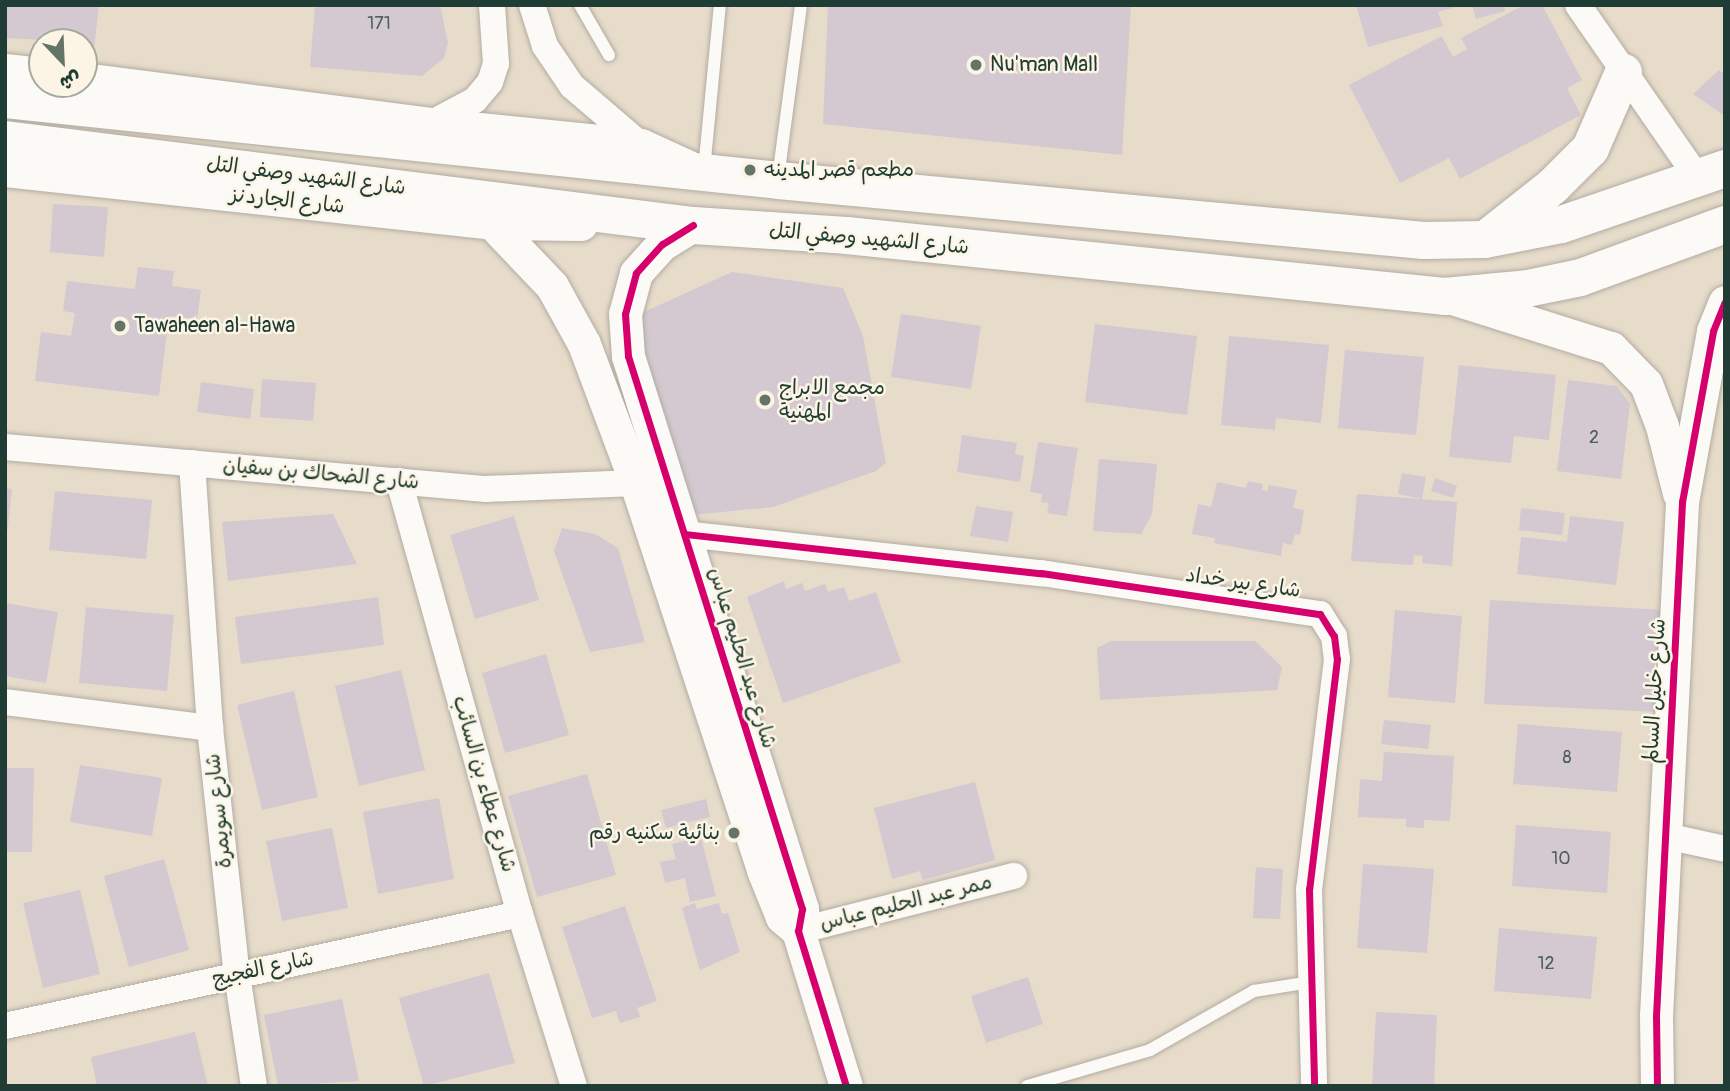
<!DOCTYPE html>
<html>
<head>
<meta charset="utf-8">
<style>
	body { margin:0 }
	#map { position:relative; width:1730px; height:1091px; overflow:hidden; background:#e7dbca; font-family:Pangolin,"Playpen Sans Arabic",sans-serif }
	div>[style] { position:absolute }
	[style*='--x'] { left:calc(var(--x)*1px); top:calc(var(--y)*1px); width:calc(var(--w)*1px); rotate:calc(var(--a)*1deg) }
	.building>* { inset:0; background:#d4c9d0 }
	.roads { filter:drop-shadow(0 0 2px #b1aca1) drop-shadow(0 0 2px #b1aca1) }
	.service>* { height:12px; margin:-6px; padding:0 6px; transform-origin:6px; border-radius:6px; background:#fbfaf7 }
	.minor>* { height:26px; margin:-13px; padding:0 13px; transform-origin:13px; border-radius:13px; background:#fbfaf7 }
	.tertiary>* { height:33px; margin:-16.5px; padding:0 16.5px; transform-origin:16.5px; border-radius:16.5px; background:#fbfaf7 }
	.secondary>* { height:37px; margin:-18.5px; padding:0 18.5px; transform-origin:18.5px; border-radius:18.5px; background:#fbfaf7 }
	.cycleway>* { height:7px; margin:-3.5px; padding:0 3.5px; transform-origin:3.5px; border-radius:3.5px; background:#d6006c }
	.dots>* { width:19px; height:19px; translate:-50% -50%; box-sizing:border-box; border:4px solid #fcf5e5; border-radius:50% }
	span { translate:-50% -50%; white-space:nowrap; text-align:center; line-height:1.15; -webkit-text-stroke:5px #fcf5e5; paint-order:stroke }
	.number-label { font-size:18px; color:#4c605b }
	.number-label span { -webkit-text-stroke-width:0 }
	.poi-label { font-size:21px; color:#1f3d34 }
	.left { translate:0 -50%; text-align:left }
	.right { translate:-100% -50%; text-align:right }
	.street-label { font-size:21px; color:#1f3d34 }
	.frame { position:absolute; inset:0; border:7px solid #1f3d34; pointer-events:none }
	.north { position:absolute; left:28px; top:28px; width:70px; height:70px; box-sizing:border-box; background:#fcf5e5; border:2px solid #a4ab9e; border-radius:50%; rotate:157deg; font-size:19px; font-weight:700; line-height:28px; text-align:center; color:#1f3d34 }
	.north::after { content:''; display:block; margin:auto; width:24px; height:32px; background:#657468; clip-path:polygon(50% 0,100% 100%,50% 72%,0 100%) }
</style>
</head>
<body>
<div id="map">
	<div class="building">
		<i style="clip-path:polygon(5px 5px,99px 5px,94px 49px,84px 48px,84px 42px,5px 38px)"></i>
		<i style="clip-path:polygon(315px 5px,440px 5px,448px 43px,444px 58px,422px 76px,310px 67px)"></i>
		<i style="clip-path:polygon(828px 5px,1131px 5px,1122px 155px,823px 124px)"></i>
		<i style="clip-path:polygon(1356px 5px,1459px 5px,1459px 6px,1438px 12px,1443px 26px,1368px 47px)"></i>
		<i style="clip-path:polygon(1472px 5px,1504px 5px,1505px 11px,1476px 19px)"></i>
		<i style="clip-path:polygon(1524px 5px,1542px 5px,1582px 80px,1567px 88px,1581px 115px,1460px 179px,1449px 158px,1400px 183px,1349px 85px,1442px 36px,1453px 57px,1467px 49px,1461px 38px)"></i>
		<i style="clip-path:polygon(1719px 70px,1725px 75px,1725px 116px,1693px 94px)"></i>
		<i style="clip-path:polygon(53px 204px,108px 207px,104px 257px,50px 252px)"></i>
		<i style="clip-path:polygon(138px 267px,174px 271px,172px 286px,201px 290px,197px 319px,169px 316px,159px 396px,35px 381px,41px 332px,71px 336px,75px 313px,63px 311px,67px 281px,135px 289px)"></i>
		<i style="clip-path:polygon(732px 272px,843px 288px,863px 336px,886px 463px,876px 471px,773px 507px,691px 515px,631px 318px)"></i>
		<i style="clip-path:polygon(901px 314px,981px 326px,971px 389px,891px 377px)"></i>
		<i style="clip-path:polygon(1095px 324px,1197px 336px,1187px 415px,1085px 402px)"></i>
		<i style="clip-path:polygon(1229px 336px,1329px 345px,1321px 423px,1276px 418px,1275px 430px,1221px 425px)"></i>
		<i style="clip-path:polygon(1345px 350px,1424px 357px,1416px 435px,1338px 428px)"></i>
		<i style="clip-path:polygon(1459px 365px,1556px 375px,1549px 440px,1514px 436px,1511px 463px,1449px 457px)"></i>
		<i style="clip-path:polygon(262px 379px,316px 383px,313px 421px,260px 417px)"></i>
		<i style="clip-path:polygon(1568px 380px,1617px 386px,1630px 404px,1621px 479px,1557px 471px)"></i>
		<i style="clip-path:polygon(201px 382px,254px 389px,250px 419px,197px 412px)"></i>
		<i style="clip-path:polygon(962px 435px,1017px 443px,1015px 454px,1024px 456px,1020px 482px,957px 472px)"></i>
		<i style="clip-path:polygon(1038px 442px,1078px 448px,1067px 516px,1047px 513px,1049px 503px,1041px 502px,1042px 494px,1030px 492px)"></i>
		<i style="clip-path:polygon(1099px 459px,1157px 464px,1152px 514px,1141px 534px,1093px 531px)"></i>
		<i style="clip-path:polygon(1402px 473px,1426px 477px,1422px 499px,1398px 494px)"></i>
		<i style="clip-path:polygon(1435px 478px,1457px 486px,1453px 498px,1431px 491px)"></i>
		<i style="clip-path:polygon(1248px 481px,1263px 484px,1262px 490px,1267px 491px,1269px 485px,1297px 490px,1293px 508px,1304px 510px,1300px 535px,1295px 534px,1292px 545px,1283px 543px,1281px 556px,1214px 543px,1215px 538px,1192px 534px,1198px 504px,1211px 507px,1217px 482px,1246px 488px)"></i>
		<i style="clip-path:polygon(5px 488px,12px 489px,7px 534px,5px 534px)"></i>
		<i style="clip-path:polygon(55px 491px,152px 500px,146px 559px,49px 550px)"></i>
		<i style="clip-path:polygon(1357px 494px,1457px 502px,1452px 566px,1422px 563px,1423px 556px,1414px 555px,1413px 565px,1351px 561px)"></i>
		<i style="clip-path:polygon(976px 506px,1013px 512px,1008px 542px,970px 536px)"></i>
		<i style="clip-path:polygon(1521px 508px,1565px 513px,1562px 535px,1519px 530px)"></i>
		<i style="clip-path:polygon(333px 514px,357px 564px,228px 581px,222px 522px)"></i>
		<i style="clip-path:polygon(514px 516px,539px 600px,475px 619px,450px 535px)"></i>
		<i style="clip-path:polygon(1570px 516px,1624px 522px,1616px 585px,1517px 574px,1521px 537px,1567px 542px)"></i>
		<i style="clip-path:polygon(562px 528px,595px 534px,618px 548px,645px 642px,590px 652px,554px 551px)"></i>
		<i style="clip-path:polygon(784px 581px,786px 589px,802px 583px,805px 591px,825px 584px,828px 592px,844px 587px,849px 601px,876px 592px,901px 662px,783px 703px,747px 597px)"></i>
		<i style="clip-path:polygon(378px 597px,384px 645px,241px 664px,235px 617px)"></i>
		<i style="clip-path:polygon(1490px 600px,1664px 610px,1658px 712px,1484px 704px)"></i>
		<i style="clip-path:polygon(5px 603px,58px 612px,46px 683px,5px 676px)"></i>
		<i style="clip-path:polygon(86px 607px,174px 615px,167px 691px,79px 683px)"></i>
		<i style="clip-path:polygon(1395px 610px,1462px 616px,1455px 703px,1388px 697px)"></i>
		<i style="clip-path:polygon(1111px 641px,1255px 641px,1282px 667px,1277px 690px,1100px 700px,1097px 648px)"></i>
		<i style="clip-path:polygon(546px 654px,569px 735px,505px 753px,482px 673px)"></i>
		<i style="clip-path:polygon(401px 670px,425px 770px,359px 786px,335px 686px)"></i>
		<i style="clip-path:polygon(294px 691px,318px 797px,262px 810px,237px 705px)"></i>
		<i style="clip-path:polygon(1384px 720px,1431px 725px,1428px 749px,1381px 744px)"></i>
		<i style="clip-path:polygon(1518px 724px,1622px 732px,1617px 792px,1513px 784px)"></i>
		<i style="clip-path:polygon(1384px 752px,1454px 756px,1450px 821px,1424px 820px,1424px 828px,1406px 827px,1406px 819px,1358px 817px,1360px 779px,1382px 781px)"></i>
		<i style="clip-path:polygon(80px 765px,162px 778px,152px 836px,70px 822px)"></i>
		<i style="clip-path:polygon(5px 768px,34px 768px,32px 852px,5px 852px)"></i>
		<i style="clip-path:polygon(587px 774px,616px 875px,537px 897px,508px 796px)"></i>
		<i style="clip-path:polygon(975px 782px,995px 860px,923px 880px,920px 871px,892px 879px,874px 808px)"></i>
		<i style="clip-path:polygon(439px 798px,454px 879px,378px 894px,363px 812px)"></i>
		<i style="clip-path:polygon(706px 799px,710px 817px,666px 828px,661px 810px)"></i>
		<i style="clip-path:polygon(1516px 825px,1611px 832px,1607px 893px,1512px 886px)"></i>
		<i style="clip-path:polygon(332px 828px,348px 908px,282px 921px,266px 841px)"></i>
		<i style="clip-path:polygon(701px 837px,716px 896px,690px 902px,685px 878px,665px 883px,660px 862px,676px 859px,672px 844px)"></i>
		<i style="clip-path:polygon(164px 859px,189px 950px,129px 967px,104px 876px)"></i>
		<i style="clip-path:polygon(1363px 864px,1434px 869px,1427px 953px,1357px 948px)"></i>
		<i style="clip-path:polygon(1256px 867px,1283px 869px,1280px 919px,1253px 918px)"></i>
		<i style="clip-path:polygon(80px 890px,100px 974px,43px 988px,23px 903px)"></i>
		<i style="clip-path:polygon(695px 903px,697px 909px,719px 903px,722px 914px,728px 913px,740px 952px,700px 970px,682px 908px)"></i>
		<i style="clip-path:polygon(625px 906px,657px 1001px,637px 1008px,640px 1017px,620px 1023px,616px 1011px,592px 1018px,562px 927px)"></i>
		<i style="clip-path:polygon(1499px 928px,1597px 937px,1591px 999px,1494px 991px)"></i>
		<i style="clip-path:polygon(489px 973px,515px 1063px,424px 1086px,399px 998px)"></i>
		<i style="clip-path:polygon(1028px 977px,1043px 1024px,986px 1043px,971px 996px)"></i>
		<i style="clip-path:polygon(342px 999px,359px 1081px,278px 1086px,264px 1015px)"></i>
		<i style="clip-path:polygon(1376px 1012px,1437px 1015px,1434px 1086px,1372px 1086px)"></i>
		<i style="clip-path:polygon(195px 1032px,208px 1086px,97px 1086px,91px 1057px)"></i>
	</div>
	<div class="roads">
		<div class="service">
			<i style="--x:580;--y:5;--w:58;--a:59.9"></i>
			<i style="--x:704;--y:170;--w:166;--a:-84.5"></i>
			<i style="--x:778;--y:178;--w:175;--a:-82.4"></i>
			<i style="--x:1027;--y:1086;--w:128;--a:-16.3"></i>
			<i style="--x:1150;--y:1050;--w:120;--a:-29.6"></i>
			<i style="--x:1254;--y:991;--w:58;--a:-9"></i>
		</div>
		<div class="minor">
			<i style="--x:532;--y:5;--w:43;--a:72.4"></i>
			<i style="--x:545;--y:46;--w:48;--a:56"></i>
			<i style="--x:572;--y:86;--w:91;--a:40.5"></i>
			<i style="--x:1578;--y:5;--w:209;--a:55.3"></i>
			<i style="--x:430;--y:124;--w:51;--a:-28.1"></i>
			<i style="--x:475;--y:100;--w:23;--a:-50"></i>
			<i style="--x:490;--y:82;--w:19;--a:-72"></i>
			<i style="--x:496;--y:64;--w:59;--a:-93.9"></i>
			<i style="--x:5;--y:447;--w:483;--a:5"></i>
			<i style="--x:486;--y:489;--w:150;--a:-2.3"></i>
			<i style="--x:192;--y:463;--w:266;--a:86.1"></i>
			<i style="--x:399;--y:481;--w:450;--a:74.4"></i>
			<i style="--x:520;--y:914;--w:180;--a:72.6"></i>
			<i style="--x:685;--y:534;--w:358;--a:6.3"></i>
			<i style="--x:1041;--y:573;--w:282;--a:8.4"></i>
			<i style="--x:1320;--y:614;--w:26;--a:58"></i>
			<i style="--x:1334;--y:636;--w:23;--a:83"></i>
			<i style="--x:1337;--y:659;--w:232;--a:96.9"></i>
			<i style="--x:1309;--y:889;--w:197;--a:88.5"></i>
			<i style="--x:5;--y:702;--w:207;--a:7.2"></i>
			<i style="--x:210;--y:728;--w:248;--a:83.8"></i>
			<i style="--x:237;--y:975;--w:112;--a:81.3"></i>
			<i style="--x:1666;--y:836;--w:60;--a:12.4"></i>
			<i style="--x:798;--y:931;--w:223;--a:-14.3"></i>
			<i style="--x:5;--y:1026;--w:527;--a:-12.27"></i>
		</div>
		<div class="tertiary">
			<i style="--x:5;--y:70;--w:37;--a:6"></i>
			<i style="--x:84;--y:79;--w:349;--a:7.4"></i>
			<i style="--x:430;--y:124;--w:212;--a:5.7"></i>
			<i style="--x:641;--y:145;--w:51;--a:24.5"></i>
			<i style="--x:5;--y:170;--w:490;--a:6.2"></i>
			<i style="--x:492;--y:223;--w:89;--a:0.6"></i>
			<i style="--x:492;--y:223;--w:87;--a:46.4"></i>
			<i style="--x:552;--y:286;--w:66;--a:61.1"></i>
			<i style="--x:584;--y:344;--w:148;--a:69.5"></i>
			<i style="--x:636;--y:483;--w:407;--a:71.8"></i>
			<i style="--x:763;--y:870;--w:51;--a:68"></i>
			<i style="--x:782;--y:917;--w:21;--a:41"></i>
			<i style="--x:693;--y:225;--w:36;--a:148"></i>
			<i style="--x:662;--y:244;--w:39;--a:132"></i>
			<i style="--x:636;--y:273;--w:42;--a:105"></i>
			<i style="--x:625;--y:314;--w:42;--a:85.9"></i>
			<i style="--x:628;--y:356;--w:580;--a:72.53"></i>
			<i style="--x:802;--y:909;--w:22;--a:100"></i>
			<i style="--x:798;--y:931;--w:162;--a:72.8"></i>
			<i style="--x:1449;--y:297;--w:170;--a:17.5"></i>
			<i style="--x:1611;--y:348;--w:50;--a:45.8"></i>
			<i style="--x:1646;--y:384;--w:45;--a:69.1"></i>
			<i style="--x:1662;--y:426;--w:69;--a:75.8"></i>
			<i style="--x:1657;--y:1086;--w:70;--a:-90.8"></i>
			<i style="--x:1656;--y:1016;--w:515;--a:-87.1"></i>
			<i style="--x:1682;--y:502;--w:174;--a:-79.7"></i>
			<i style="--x:1713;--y:331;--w:31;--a:-68"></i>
		</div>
		<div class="secondary">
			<i style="--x:5;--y:99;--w:777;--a:5.98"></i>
			<i style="--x:778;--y:180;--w:648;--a:5.31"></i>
			<i style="--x:1423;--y:240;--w:61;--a:-0.9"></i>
			<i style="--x:1484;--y:239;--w:78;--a:-11"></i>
			<i style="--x:1561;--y:224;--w:173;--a:-18.9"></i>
			<i style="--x:5;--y:139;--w:693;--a:7.13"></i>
			<i style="--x:693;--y:225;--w:153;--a:3.7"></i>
			<i style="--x:846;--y:235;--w:601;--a:5.82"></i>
			<i style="--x:1444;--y:296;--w:83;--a:-5.5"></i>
			<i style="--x:1527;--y:288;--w:54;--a:-11.7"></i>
			<i style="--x:1580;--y:277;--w:154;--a:-20.1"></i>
			<i style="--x:1490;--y:235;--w:79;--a:-38.3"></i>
			<i style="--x:1552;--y:186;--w:54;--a:-45"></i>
			<i style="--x:1590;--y:148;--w:83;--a:-66.5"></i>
		</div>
	</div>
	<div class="cycleway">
		<i style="--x:693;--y:225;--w:36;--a:148"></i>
		<i style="--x:662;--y:244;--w:39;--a:132"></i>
		<i style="--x:636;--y:273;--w:42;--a:105"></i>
		<i style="--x:625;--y:314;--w:42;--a:85.9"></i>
		<i style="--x:628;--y:356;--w:580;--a:72.53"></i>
		<i style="--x:802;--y:909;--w:22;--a:100"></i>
		<i style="--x:798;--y:931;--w:162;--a:72.8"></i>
		<i style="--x:685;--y:534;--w:358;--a:6.3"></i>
		<i style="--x:1041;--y:573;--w:282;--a:8.4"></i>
		<i style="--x:1320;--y:614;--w:26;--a:58"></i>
		<i style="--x:1334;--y:636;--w:23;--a:83"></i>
		<i style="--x:1337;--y:659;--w:232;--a:96.9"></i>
		<i style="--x:1309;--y:889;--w:197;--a:88.5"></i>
		<i style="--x:1657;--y:1086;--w:70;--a:-90.8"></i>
		<i style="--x:1656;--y:1016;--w:515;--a:-87.1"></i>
		<i style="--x:1682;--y:502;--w:174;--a:-79.7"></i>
		<i style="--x:1713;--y:331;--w:31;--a:-68"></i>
	</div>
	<div class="dots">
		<i style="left:976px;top:65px;background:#657468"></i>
		<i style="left:750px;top:170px;background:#657468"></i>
		<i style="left:120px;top:326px;background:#657468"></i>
		<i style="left:765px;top:400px;background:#657468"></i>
		<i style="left:734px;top:833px;background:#657468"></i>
	</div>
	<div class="number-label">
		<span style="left:379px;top:24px">171</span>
		<span style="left:1594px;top:438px">2</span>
		<span style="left:1567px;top:758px">8</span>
		<span style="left:1561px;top:859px">10</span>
		<span style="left:1546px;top:964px">12</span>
	</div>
	<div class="poi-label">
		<span class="left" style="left:990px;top:65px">Nu'man Mall</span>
		<span class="left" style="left:764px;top:170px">مطعم قصر المدينه</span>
		<span class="left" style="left:134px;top:326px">Tawaheen al-Hawa</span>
		<span class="left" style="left:779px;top:400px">مجمع الابراج<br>المهنية</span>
		<span class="right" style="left:720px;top:833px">بنائية سكنيه رقم</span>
	</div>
	<div class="street-label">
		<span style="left:306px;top:176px;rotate:7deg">شارع الشهيد وصفي التل</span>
		<span style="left:287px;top:201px;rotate:6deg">شارع الجاردنز</span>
		<span style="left:869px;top:239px;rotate:5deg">شارع الشهيد وصفي التل</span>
		<span style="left:321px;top:474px;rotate:5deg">شارع الضحاك بن سفيان</span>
		<span style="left:1243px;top:583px;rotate:8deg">شارع بير خداد</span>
		<span style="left:742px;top:658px;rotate:73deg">شارع عبد الحليم عباس</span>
		<span style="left:1655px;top:691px;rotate:-87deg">شارع خليل السالم</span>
		<span style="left:484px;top:784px;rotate:74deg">شارع عطاء بن السائب</span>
		<span style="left:219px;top:811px;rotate:-96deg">شارع سويمرة</span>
		<span style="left:906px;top:903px;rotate:-14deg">ممر عبد الحليم عباس</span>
		<span style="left:263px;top:969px;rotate:-12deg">شارع الفجيج</span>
	</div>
	<div class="frame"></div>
	<div class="north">ش</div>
</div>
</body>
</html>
